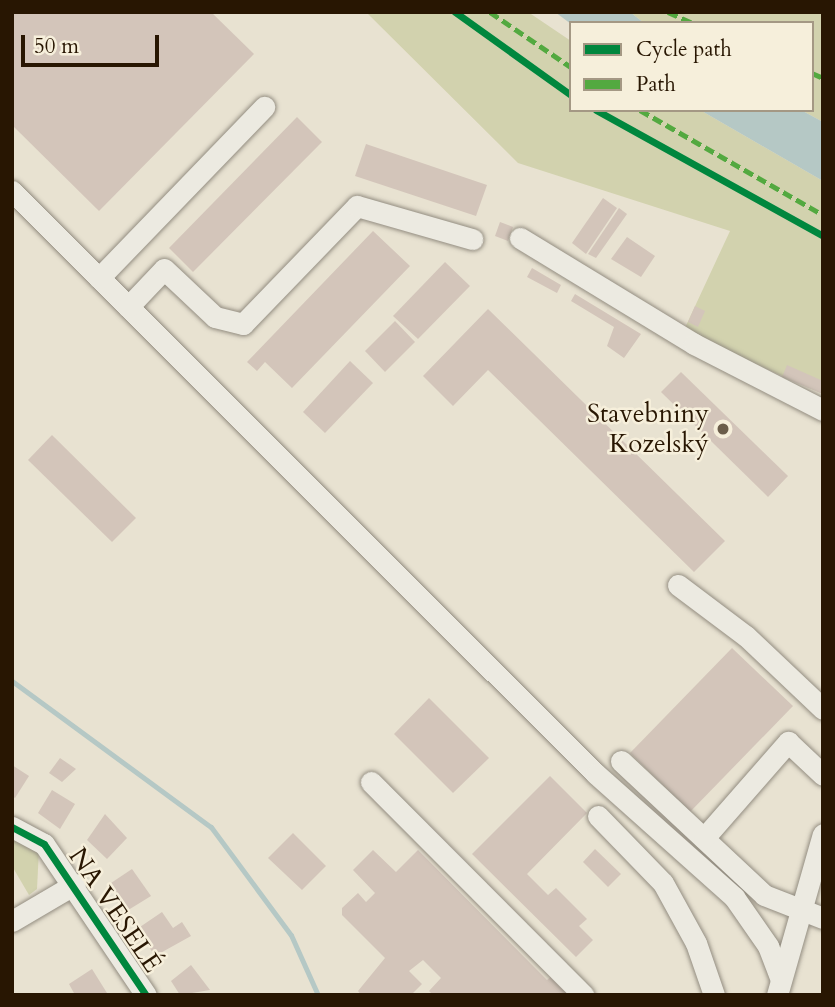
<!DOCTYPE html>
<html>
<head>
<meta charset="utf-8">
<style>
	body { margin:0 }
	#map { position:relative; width:835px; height:1007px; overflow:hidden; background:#e8e2d1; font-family:Cardo,serif }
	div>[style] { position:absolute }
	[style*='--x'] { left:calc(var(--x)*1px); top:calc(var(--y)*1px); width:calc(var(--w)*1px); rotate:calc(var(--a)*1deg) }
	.green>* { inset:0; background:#d2d2ae }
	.water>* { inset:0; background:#b5c8c5 }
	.stream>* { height:5px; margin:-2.5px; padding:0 2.5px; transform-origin:2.5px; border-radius:2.5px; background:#b5c8c5 }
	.building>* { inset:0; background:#d3c5ba }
	.roads { filter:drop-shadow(0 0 2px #938d81) drop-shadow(0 0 2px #938d81) }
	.minor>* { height:21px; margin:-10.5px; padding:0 10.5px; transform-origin:10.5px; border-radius:10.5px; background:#eceae1 }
	.quiet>* { height:5px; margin-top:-2.5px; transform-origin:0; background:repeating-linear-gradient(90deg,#53a940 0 10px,transparent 0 15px) }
	.cycleway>* { height:7px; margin:-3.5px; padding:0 3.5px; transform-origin:3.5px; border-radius:3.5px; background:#00873e }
	.dots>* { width:19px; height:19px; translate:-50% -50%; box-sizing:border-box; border:4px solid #f6efdb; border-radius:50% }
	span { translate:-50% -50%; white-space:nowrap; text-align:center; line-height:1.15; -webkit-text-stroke:5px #f6efdb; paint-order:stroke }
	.poi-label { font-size:26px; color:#281602 }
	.right { translate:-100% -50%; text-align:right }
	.street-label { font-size:26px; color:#281602 }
	.frame { position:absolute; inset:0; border:14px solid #281602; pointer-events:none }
	.legend { position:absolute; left:569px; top:21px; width:245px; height:91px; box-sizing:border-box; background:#f6efdb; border:2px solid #a49884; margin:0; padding:9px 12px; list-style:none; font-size:21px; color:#281602 }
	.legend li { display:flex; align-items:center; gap:14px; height:35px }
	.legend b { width:35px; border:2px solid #a49884 }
	.scale { position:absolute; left:21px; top:35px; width:138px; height:32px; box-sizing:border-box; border:4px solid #281602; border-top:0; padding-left:9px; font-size:21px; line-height:24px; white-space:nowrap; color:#281602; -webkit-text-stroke:5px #f6efdb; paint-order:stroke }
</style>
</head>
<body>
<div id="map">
	<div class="green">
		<i style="clip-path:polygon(366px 12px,528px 12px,571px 41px,571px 110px,700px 110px,823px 181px,823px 394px,683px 332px,730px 231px,518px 163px)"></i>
		<i style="clip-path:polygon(630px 12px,823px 12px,823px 122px,801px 110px,812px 110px,812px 23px,644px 23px)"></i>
		<i style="clip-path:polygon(12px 831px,39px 849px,37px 889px,29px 895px,12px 866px)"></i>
	</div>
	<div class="water">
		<i style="clip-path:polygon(555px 12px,630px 12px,644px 23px,571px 24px)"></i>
		<i style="clip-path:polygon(700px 110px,801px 110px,823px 122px,823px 181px)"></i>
	</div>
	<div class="stream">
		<i style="--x:12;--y:681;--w:247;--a:36.3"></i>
		<i style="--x:211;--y:827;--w:134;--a:53.5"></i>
		<i style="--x:291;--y:935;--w:66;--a:65.8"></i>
	</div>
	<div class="building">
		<i style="clip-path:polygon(12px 12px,211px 12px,254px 54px,99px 211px,12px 125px)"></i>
		<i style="clip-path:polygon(297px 117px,322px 142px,193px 272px,169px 248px)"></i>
		<i style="clip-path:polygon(366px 144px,487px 185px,476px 216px,355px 176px)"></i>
		<i style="clip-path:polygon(603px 198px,617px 208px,586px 254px,572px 243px)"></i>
		<i style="clip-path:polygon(619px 208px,627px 214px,596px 258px,588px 254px)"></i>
		<i style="clip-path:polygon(500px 222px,513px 227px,508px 241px,495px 236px)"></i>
		<i style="clip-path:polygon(373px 231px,410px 266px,292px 388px,265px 362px,257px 371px,247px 362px)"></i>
		<i style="clip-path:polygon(627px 237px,655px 256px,641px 277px,611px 259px)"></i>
		<i style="clip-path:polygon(445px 262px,470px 286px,418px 339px,393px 316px)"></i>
		<i style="clip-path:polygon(532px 268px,561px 285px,557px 293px,527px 277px)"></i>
		<i style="clip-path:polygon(575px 294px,641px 334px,624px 358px,607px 346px,614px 327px,571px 301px)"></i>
		<i style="clip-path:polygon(695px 306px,705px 311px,698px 327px,688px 322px)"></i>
		<i style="clip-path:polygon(488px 309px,725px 541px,694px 572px,488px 370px,453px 406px,423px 376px)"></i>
		<i style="clip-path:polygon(395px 321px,415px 342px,385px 372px,365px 351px)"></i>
		<i style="clip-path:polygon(350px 361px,373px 383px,325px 433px,303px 412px)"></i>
		<i style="clip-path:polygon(787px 365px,823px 381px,823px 394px,782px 377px)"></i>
		<i style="clip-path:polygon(681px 372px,788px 476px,768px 497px,661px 392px)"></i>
		<i style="clip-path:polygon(52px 435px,136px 518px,112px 542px,28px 460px)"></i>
		<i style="clip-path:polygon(732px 648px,793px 706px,690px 812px,630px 753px)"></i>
		<i style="clip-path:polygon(429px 698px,489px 758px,453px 793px,394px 734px)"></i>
		<i style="clip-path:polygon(60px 758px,76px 769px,62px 782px,49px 773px)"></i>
		<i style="clip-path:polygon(12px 765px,29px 776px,15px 798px,12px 796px)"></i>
		<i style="clip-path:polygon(550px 776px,587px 813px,527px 874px,548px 895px,556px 888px,587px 919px,579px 926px,593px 940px,576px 957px,472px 854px)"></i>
		<i style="clip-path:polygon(52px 790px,75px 804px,60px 829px,38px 813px)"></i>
		<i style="clip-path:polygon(105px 814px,127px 838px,107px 859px,87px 840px)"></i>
		<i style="clip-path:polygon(293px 833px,326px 866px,302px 890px,268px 858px)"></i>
		<i style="clip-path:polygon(595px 849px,621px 874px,608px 887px,583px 862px)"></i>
		<i style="clip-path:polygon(373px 850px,396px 872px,418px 850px,547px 980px,553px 975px,570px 995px,433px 995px,429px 991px,441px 978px,423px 960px,409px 971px,422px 984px,411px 995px,361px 995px,358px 991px,385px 958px,342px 915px,342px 908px,358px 893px,366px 902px,375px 893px,353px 870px)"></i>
		<i style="clip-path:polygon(132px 869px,151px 896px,125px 912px,108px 885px)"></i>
		<i style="clip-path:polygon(162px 912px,173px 928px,182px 922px,191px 936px,155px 956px,137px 929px)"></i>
		<i style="clip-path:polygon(191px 965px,210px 990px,180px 995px,171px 981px)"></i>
		<i style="clip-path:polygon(92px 969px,107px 993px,75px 995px,69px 984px)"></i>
	</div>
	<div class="roads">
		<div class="minor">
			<i style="--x:12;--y:191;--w:825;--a:44.95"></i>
			<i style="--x:596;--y:774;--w:185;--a:41.7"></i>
			<i style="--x:734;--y:897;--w:60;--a:55.2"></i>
			<i style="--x:768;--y:946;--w:34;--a:69"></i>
			<i style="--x:520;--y:238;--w:204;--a:31.3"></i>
			<i style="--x:694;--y:344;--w:145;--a:27.1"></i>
			<i style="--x:99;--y:278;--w:238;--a:-46"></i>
			<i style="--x:128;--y:307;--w:52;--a:-46.5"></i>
			<i style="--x:164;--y:269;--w:70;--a:43.3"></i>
			<i style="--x:215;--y:317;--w:29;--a:14"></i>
			<i style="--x:243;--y:324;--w:164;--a:-46"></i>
			<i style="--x:357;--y:206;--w:120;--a:16"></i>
			<i style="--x:678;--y:585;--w:85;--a:36.9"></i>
			<i style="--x:746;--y:636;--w:106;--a:43.5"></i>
			<i style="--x:621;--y:761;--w:196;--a:43.1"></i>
			<i style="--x:764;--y:895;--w:63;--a:21.3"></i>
			<i style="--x:371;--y:782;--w:301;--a:45.1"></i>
			<i style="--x:598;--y:816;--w:93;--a:45.9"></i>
			<i style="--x:663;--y:883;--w:68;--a:61.2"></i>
			<i style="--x:696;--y:943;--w:55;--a:70.9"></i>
			<i style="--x:12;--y:827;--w:36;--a:28"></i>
			<i style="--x:44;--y:844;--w:182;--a:56"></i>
			<i style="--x:704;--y:838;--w:128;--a:-48.8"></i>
			<i style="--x:788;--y:742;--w:48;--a:43.3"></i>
			<i style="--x:12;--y:921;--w:73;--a:-30.4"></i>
			<i style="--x:777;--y:995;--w:167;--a:-74.1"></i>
		</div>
	</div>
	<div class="quiet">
		<i style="--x:490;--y:12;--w:98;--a:34.2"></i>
		<i style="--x:668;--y:12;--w:27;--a:24"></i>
		<i style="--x:812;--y:73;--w:12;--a:24"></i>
		<i style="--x:640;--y:110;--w:211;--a:29.8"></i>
	</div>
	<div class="cycleway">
		<i style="--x:455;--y:12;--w:143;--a:35.6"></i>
		<i style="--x:596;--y:110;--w:260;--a:29"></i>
		<i style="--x:12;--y:827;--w:36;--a:28"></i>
		<i style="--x:44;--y:844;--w:182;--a:56"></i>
	</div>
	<div class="dots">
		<i style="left:723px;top:429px;background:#6b5d4a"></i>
	</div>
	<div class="poi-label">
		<span class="right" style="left:709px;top:429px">Stavebniny<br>Kozelský</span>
	</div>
	<div class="street-label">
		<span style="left:115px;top:910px;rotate:56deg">NA VESELÉ</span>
	</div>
	<div class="frame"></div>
	<ul class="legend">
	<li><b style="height:9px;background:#00873e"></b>Cycle path</li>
	<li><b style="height:9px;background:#53a940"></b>Path</li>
	</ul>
	<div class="scale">50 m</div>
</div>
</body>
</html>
